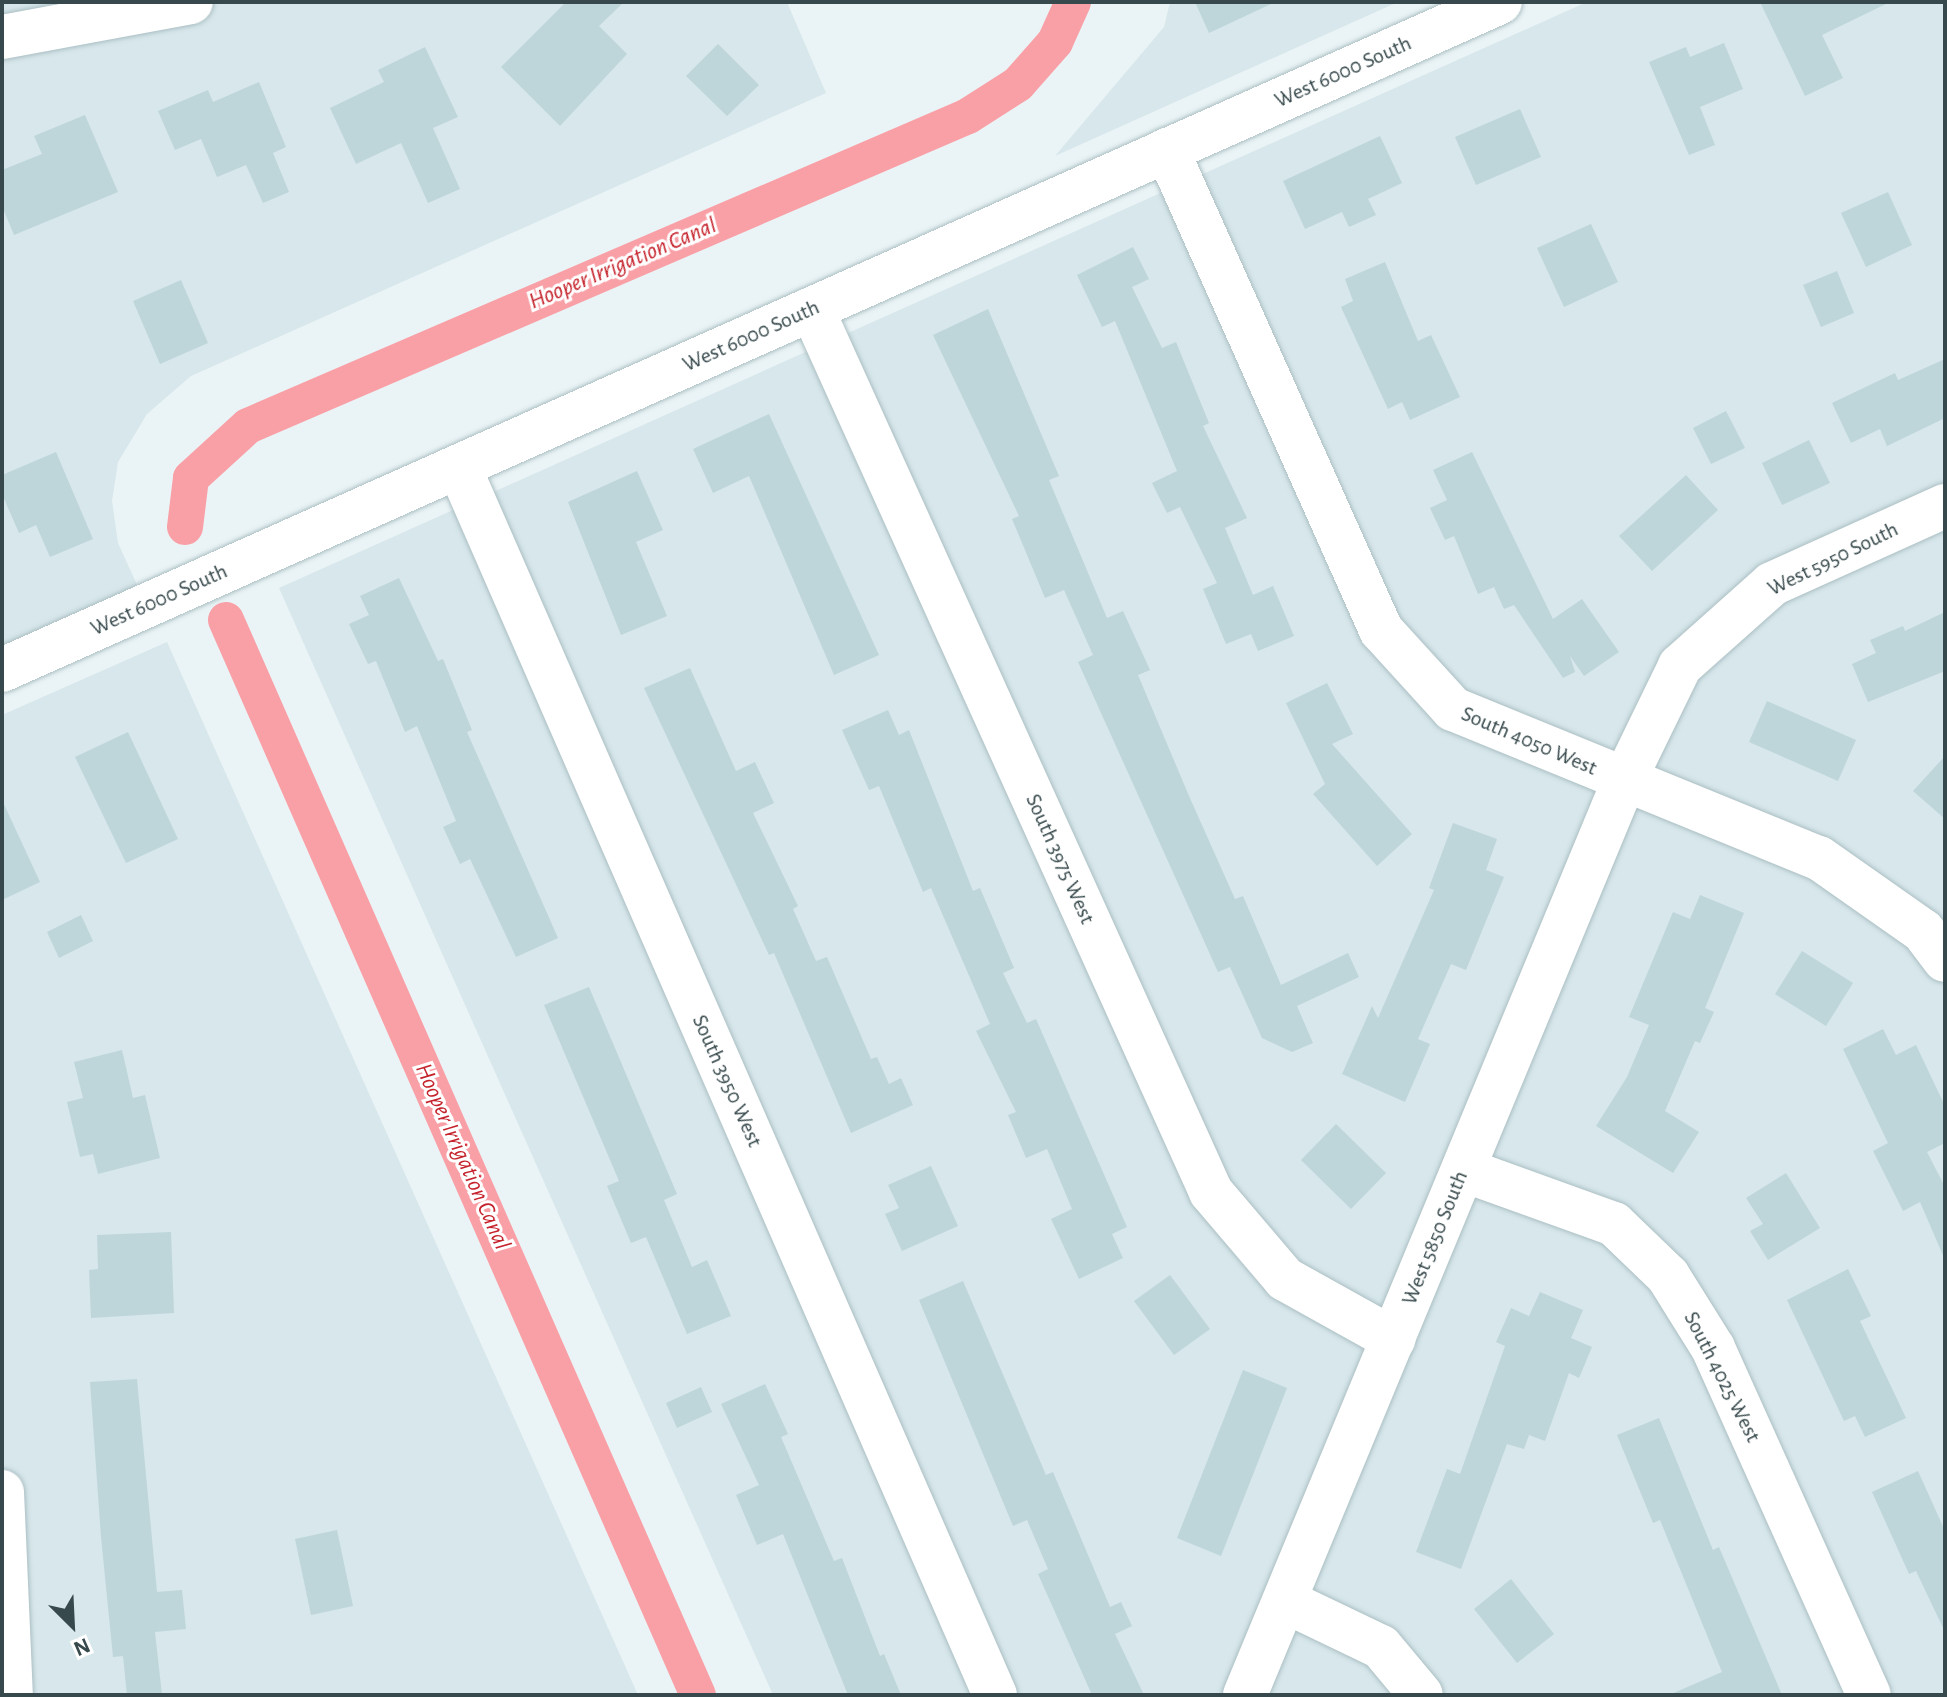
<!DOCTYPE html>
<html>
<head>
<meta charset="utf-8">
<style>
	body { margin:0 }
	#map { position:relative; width:1947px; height:1697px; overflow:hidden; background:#eaf4f6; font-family:"Alegreya Sans",sans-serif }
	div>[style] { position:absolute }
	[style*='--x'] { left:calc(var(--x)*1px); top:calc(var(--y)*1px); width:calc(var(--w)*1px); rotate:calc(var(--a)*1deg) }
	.residential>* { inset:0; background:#d7e7eb }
	.canal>* { height:36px; margin:-18px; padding:0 18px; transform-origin:18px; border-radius:18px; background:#f9a0a7 }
	.building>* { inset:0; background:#bed6da }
	.roads { filter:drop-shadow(0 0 2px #abbfc3) drop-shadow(0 0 2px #abbfc3) }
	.minor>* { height:44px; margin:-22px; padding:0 22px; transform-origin:22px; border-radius:22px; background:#fff }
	span { translate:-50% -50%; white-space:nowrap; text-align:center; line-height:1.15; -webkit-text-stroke:6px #fff; paint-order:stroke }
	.street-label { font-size:22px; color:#37494c }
	.water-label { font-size:24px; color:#c5222b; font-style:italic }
	.frame { position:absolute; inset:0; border:4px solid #37494c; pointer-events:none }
	.north { position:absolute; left:32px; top:1585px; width:80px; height:80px; -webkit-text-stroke:6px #fff; paint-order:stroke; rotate:156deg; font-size:22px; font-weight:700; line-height:32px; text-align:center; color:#37494c }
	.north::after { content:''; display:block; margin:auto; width:28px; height:36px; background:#37494c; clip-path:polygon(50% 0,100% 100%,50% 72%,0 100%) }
</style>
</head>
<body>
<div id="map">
	<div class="residential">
		<i style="clip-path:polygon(2px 2px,787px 2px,826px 93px,191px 376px,147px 414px,118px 462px,112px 501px,118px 543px,138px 587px,2px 647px)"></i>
		<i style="clip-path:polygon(1170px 2px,1398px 2px,1055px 156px,1164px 27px)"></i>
		<i style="clip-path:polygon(1587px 2px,1945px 2px,1945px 1695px,773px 1695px,279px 588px)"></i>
		<i style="clip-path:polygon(167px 642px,638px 1695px,2px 1695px,2px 715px)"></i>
	</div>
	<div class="canal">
		<i style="--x:185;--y:527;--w:49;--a:-83"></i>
		<i style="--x:191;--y:478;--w:77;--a:-42.4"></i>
		<i style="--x:248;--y:426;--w:784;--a:-23.29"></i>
		<i style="--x:968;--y:116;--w:59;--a:-32.6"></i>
		<i style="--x:1018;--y:84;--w:56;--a:-48.6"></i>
		<i style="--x:1055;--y:42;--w:44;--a:-65.8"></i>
		<i style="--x:226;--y:620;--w:1174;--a:66.3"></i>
	</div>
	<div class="building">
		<i style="clip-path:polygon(566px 2px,624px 2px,599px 26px,627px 54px,560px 126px,501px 67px)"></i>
		<i style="clip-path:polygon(1195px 2px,1275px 2px,1209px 33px)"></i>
		<i style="clip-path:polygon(1760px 2px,1890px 2px,1822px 35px,1843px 78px,1805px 96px)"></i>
		<i style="clip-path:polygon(1724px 43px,1743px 89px,1700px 107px,1715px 145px,1689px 155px,1649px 62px,1686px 47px,1690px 57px)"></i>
		<i style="clip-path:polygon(718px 44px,759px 85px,727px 116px,686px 76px)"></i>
		<i style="clip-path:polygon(425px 47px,458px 117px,433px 128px,460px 189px,428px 203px,401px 143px,356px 164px,330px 108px,384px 82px,378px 70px)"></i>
		<i style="clip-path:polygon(259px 82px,286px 147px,273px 153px,289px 192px,263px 203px,246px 165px,217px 177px,201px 139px,175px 150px,158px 111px,208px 90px,213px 102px)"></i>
		<i style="clip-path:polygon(1520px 109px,1541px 157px,1476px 185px,1455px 137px)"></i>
		<i style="clip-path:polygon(85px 115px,118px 192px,14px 235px,2px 206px,2px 170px,42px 154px,34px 136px)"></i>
		<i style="clip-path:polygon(1380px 136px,1402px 183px,1368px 199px,1376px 215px,1349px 227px,1342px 212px,1305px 229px,1283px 181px)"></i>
		<i style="clip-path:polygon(1888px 192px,1912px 245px,1866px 267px,1841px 213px)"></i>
		<i style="clip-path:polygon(1591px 224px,1618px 282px,1564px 307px,1537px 248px)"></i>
		<i style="clip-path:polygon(1133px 247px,1149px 279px,1132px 287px,1162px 348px,1176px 342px,1209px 423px,1203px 426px,1247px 518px,1225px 528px,1253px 595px,1273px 586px,1294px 636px,1258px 651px,1251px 634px,1226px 644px,1203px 589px,1217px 583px,1180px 507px,1167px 513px,1152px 483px,1177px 471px,1115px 321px,1102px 327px,1077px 275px)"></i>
		<i style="clip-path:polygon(1385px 262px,1418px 341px,1431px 335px,1460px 397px,1410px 420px,1402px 402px,1388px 409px,1341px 307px,1353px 301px,1345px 279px)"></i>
		<i style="clip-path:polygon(1837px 271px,1854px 313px,1821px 327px,1803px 285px)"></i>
		<i style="clip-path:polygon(181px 280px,208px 343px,160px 364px,133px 301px)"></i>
		<i style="clip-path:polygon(988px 309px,1059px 476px,1049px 480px,1107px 618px,1123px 611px,1150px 670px,1138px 675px,1189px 796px,1235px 899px,1243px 896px,1281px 985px,1348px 953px,1359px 977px,1297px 1006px,1313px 1043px,1292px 1052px,1262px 1038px,1230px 967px,1218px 972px,1078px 662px,1093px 655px,1064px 590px,1045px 598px,1012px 519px,1019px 516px,933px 335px)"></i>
		<i style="clip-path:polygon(1945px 359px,1945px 418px,1887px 446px,1880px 429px,1851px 443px,1832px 403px,1895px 373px,1898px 380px)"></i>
		<i style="clip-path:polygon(1726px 411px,1745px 448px,1711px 464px,1693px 428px)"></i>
		<i style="clip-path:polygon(769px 414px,879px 655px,834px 675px,749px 476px,713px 493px,693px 449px)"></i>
		<i style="clip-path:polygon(1809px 440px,1830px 483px,1782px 505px,1762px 463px)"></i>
		<i style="clip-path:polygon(56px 452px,93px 539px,50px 557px,36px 525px,19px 533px,2px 494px,2px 475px)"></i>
		<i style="clip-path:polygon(1472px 452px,1553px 619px,1582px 599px,1619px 652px,1584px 676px,1570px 656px,1575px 672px,1563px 678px,1514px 605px,1504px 609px,1494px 587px,1478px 594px,1454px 536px,1445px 540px,1430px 508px,1447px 500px,1433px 470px)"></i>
		<i style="clip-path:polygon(637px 471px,663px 530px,636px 542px,667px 616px,621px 635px,568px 502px)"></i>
		<i style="clip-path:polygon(1686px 475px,1718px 510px,1652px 571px,1619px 536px)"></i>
		<i style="clip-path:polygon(399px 578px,438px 661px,443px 659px,472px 730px,467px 732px,558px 938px,516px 957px,470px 859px,460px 864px,443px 827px,456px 821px,417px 726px,405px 732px,376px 661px,368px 664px,349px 624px,369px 615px,360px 596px)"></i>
		<i style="clip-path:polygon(1945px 612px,1945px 671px,1868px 702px,1852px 664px,1876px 653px,1870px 640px,1903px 626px,1905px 631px)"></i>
		<i style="clip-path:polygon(690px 668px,736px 771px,755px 762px,774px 803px,753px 813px,798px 906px,793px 909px,816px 961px,827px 957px,871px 1059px,877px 1057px,889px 1084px,901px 1078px,913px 1105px,851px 1133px,774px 953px,769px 955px,644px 688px)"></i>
		<i style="clip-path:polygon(1327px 683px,1353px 734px,1332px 744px,1412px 834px,1377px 866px,1313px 794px,1325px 784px,1286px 703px)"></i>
		<i style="clip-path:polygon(1767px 701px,1856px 740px,1838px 781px,1749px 742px)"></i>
		<i style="clip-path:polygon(888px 710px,899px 735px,909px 730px,973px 891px,980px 888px,1014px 968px,1003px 973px,1027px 1023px,1036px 1019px,1127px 1227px,1112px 1234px,1123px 1258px,1079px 1279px,1051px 1219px,1072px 1209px,1047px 1149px,1026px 1158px,1008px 1115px,1016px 1112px,976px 1031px,990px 1024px,931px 888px,923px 892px,879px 786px,869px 790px,842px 730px)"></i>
		<i style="clip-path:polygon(128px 732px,178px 839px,126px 863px,75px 757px)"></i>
		<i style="clip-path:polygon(1945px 756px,1945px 819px,1913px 791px)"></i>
		<i style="clip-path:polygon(2px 800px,40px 882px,2px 900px)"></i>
		<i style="clip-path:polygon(1453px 823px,1497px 839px,1486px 870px,1504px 877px,1466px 970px,1451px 964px,1418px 1039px,1430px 1044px,1405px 1102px,1342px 1074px,1372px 1006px,1378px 1018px,1434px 890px,1429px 888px)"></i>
		<i style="clip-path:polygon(1700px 895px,1744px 913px,1705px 1008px,1714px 1012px,1700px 1043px,1695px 1041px,1665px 1111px,1699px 1132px,1673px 1173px,1596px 1126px,1627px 1077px,1649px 1025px,1629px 1017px,1673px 912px,1690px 919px)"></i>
		<i style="clip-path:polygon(81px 915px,93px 941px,59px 958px,47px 932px)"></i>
		<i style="clip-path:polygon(1802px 951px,1853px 983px,1826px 1026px,1775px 994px)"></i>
		<i style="clip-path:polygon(589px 987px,677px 1194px,664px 1200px,692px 1267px,707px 1260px,731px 1316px,687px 1334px,646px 1237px,631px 1243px,607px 1186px,619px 1181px,544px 1005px)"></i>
		<i style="clip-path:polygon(1883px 1029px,1896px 1055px,1916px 1045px,1945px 1106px,1945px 1143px,1927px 1152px,1945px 1187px,1945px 1260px,1920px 1202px,1903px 1211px,1873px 1151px,1888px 1143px,1843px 1049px)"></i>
		<i style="clip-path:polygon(122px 1050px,133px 1098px,145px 1095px,160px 1158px,98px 1174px,93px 1154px,80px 1157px,67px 1102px,83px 1098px,74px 1062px)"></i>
		<i style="clip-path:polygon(1336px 1124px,1386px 1173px,1351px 1209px,1301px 1160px)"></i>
		<i style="clip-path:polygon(931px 1166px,958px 1226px,902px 1251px,885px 1214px,899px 1208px,888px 1185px)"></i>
		<i style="clip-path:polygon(1786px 1173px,1820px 1228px,1768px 1260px,1750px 1231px,1763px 1224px,1746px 1198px)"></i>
		<i style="clip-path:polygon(171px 1232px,174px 1313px,91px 1318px,89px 1270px,98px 1269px,97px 1235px)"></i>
		<i style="clip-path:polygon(1848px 1269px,1871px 1316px,1860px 1321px,1906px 1418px,1865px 1437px,1855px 1416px,1844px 1421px,1787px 1300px)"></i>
		<i style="clip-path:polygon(1170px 1275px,1210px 1329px,1174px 1355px,1134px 1301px)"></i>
		<i style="clip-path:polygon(963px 1281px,1046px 1475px,1053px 1472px,1110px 1607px,1121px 1602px,1132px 1626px,1115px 1634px,1144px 1695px,1092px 1695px,1038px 1574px,1048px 1569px,1027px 1520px,1013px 1526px,919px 1300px)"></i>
		<i style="clip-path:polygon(1540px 1292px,1583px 1310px,1571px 1338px,1592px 1347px,1579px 1378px,1569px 1373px,1545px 1441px,1529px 1435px,1524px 1449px,1507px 1444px,1461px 1569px,1416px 1552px,1447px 1469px,1460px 1474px,1505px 1346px,1496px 1342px,1511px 1308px,1529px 1316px)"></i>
		<i style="clip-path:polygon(1243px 1370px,1287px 1388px,1221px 1556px,1177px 1538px)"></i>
		<i style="clip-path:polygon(137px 1379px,157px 1592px,182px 1590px,186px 1629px,155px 1632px,162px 1695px,127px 1695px,123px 1656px,113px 1657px,101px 1537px,90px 1382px)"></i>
		<i style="clip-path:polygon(765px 1384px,788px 1434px,781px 1437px,834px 1561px,842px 1558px,880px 1656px,884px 1654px,901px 1695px,848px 1695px,783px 1534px,757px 1545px,736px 1495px,759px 1485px,721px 1404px)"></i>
		<i style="clip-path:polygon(701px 1387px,712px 1412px,677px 1428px,666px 1403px)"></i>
		<i style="clip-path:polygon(1659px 1418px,1713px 1550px,1719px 1547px,1782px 1695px,1669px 1695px,1722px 1672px,1660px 1520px,1653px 1523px,1617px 1435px)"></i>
		<i style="clip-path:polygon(1918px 1471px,1945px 1531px,1945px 1632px,1916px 1571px,1909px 1574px,1872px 1492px)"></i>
		<i style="clip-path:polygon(337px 1530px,353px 1606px,311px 1615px,295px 1539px)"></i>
		<i style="clip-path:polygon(1511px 1579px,1554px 1634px,1517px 1663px,1474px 1609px)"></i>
	</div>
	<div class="roads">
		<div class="minor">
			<i style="--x:2;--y:37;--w:192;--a:-10.5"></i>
			<i style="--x:1167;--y:150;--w:526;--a:65.97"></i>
			<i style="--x:1381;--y:630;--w:107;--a:47.7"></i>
			<i style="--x:1453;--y:709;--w:395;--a:22.2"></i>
			<i style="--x:1819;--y:858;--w:127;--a:35.1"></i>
			<i style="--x:1923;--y:931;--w:36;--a:53"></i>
			<i style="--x:812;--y:309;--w:969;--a:65.68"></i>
			<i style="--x:1211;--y:1192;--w:114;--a:49.6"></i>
			<i style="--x:1285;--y:1279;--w:124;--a:29.1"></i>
			<i style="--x:459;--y:467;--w:1340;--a:66.42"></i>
			<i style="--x:2;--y:670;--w:1640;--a:-24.03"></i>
			<i style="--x:1464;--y:1170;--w:159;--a:19.8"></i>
			<i style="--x:1614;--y:1224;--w:75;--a:43.9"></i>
			<i style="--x:1668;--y:1276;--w:85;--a:58"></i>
			<i style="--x:1713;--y:1348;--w:380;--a:65.8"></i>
			<i style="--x:2;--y:1492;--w:203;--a:87.5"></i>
			<i style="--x:1285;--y:1601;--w:106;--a:25.6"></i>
			<i style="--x:1381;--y:1647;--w:62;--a:50.2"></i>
			<i style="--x:1245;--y:1695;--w:989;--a:-67.48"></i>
			<i style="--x:1624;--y:781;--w:128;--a:-64"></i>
			<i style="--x:1680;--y:666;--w:123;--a:-41.7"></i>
			<i style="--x:1772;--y:584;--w:190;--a:-24.3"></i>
		</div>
	</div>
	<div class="street-label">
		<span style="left:1343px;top:72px;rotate:-24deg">West 6000 South</span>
		<span style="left:751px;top:336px;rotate:-24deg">West 6000 South</span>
		<span style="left:1833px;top:559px;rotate:-26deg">West 5950 South</span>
		<span style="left:159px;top:600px;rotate:-24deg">West 6000 South</span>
		<span style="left:1529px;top:741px;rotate:23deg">South 4050 West</span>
		<span style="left:1060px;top:859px;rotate:66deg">South 3975 West</span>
		<span style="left:727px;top:1081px;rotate:66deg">South 3950 West</span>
		<span style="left:1435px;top:1238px;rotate:-68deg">West 5850 South</span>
		<span style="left:1722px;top:1377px;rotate:63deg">South 4025 West</span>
	</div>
	<div class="water-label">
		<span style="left:623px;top:264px;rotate:-23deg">Hooper Irrigation Canal</span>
		<span style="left:462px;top:1157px;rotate:66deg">Hooper Irrigation Canal</span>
	</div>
	<div class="frame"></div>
	<div class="north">N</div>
</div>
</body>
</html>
